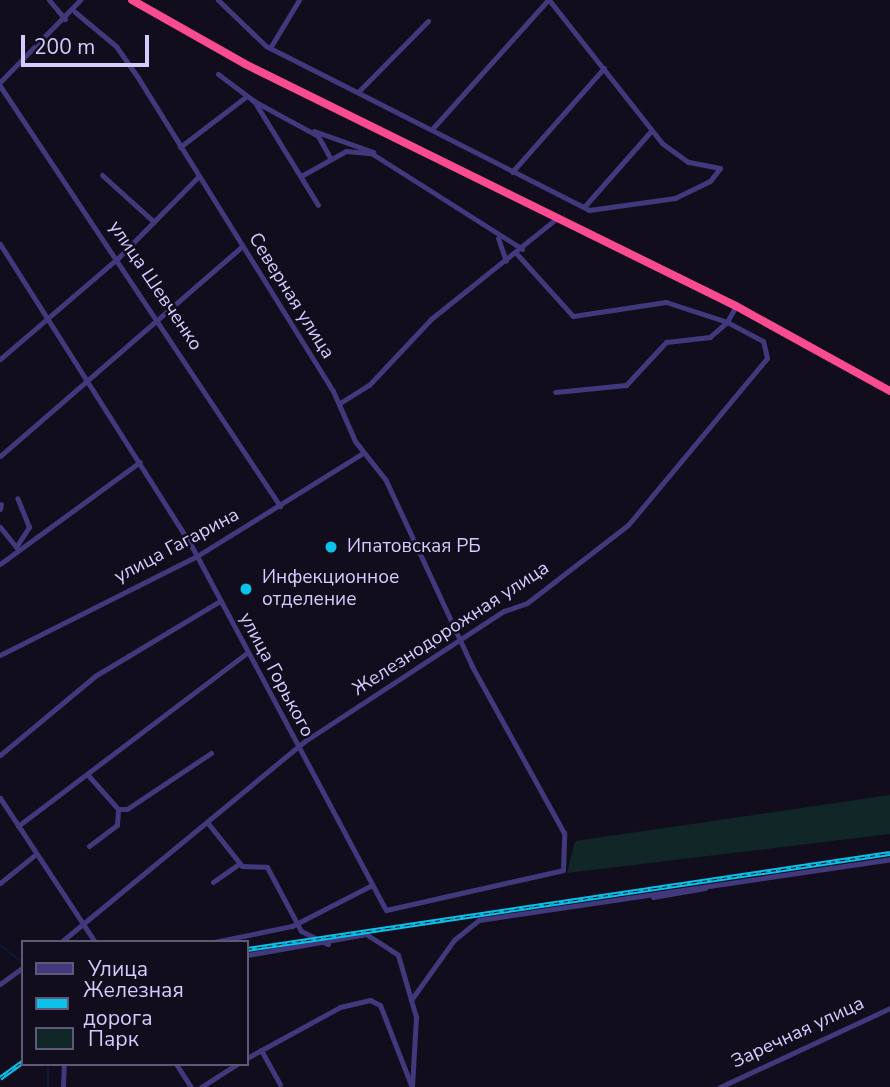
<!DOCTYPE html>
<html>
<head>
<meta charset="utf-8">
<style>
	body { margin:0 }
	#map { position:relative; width:890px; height:1087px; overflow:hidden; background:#110d1d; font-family:"Nunito Sans",sans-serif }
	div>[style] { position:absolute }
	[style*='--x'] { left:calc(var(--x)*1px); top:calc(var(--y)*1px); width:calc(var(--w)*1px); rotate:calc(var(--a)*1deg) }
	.green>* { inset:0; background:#102627 }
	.stream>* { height:2px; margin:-1px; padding:0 1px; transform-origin:1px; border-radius:1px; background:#0b1838 }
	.minor>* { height:5px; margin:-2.5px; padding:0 2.5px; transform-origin:2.5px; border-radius:2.5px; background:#41397b }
	.highway>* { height:8px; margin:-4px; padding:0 4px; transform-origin:4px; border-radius:4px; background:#f84b90 }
	.rail>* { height:4.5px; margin-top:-2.25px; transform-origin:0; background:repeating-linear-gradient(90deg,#110d1d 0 5px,#0ac2ea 0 10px); box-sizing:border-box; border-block:2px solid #0ac2ea }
	.dots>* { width:19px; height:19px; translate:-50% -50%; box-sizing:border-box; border:4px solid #110d1d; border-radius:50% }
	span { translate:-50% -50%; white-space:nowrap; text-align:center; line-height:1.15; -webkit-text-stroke:5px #110d1d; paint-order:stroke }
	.street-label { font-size:19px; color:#d5cbfd }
	.poi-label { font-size:19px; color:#d5cbfd }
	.left { translate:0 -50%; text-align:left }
	.legend { position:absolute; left:21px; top:940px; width:228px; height:126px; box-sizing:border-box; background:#110d1d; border:2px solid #5f5977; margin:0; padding:9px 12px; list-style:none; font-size:21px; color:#d5cbfd }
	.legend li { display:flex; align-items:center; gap:14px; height:35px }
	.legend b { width:35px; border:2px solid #5f5977 }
	.scale { position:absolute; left:21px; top:35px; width:128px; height:32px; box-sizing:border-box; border:4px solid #d5cbfd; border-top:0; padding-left:9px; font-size:21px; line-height:24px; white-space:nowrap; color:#d5cbfd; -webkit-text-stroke:5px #110d1d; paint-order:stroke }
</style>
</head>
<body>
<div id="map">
	<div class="green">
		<i style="clip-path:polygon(890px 795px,890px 834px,567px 873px,575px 841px)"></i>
	</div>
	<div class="stream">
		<i style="--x:0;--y:945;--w:29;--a:38"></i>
		<i style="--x:48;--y:1087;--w:23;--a:-90"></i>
	</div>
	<div class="minor">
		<i style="--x:49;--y:0;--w:25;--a:50"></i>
		<i style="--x:218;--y:0;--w:66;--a:43.8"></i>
		<i style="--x:266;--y:46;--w:362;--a:26.9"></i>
		<i style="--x:589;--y:210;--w:87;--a:-7.9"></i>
		<i style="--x:675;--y:198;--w:39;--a:-26"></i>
		<i style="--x:710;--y:181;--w:16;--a:-52"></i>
		<i style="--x:720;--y:168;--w:33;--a:-169"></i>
		<i style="--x:688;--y:162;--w:32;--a:-144"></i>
		<i style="--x:662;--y:143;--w:182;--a:-128.3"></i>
		<i style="--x:270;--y:48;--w:56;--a:-58.9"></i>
		<i style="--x:218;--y:74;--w:45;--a:36.9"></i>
		<i style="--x:254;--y:101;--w:122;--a:58.4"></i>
		<i style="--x:0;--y:82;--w:115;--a:-45.7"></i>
		<i style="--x:0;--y:86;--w:505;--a:56.31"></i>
		<i style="--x:358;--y:92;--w:100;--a:-45.4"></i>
		<i style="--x:252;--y:100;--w:75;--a:28.6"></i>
		<i style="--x:318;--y:136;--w:26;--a:61"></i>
		<i style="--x:433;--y:128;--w:172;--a:-48.1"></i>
		<i style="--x:314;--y:131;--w:63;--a:19.6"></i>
		<i style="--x:180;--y:147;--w:84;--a:-37.3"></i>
		<i style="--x:512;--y:172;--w:139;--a:-48.5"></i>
		<i style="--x:102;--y:175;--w:70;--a:42.1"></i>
		<i style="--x:301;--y:176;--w:51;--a:-29.1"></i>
		<i style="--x:346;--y:151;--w:25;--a:5"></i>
		<i style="--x:371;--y:153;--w:179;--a:32.4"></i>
		<i style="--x:584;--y:207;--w:101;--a:-48.6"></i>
		<i style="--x:498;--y:238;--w:24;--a:71"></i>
		<i style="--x:0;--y:244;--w:356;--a:57.6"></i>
		<i style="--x:191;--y:545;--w:414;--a:61.9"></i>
		<i style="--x:386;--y:910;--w:181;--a:-12.7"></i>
		<i style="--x:563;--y:870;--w:37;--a:-88"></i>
		<i style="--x:564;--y:833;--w:191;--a:-118.9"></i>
		<i style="--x:472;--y:666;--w:206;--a:-114.9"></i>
		<i style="--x:385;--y:479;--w:48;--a:-128.3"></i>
		<i style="--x:355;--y:441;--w:55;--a:-113.7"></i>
		<i style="--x:333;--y:391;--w:367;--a:-121.9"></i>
		<i style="--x:139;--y:79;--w:39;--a:-125"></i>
		<i style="--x:117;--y:47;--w:55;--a:-140.2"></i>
		<i style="--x:516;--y:253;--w:85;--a:47.9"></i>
		<i style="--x:573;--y:316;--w:94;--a:-8.6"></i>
		<i style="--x:666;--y:302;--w:64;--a:18.2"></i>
		<i style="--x:727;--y:322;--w:23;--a:139"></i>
		<i style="--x:710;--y:337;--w:44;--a:173.5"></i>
		<i style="--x:666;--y:342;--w:59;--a:132.9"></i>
		<i style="--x:626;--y:385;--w:71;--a:174.4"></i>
		<i style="--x:0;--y:359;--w:157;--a:-40.6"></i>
		<i style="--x:119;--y:257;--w:112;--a:-45.4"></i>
		<i style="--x:340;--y:403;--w:34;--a:-32"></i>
		<i style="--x:369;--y:385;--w:91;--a:-46.8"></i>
		<i style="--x:431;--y:319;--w:161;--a:-38.7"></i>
		<i style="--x:0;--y:456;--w:319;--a:-40.9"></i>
		<i style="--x:0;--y:509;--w:5;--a:-79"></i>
		<i style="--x:0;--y:527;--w:26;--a:51"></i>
		<i style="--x:16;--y:547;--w:24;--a:-57"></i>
		<i style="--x:29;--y:527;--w:31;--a:-112"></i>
		<i style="--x:0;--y:564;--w:173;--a:-36.1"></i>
		<i style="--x:0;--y:655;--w:220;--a:-26.7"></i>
		<i style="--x:197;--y:556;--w:195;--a:-31.8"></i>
		<i style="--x:0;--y:755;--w:124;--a:-39.7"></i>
		<i style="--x:95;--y:676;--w:146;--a:-31"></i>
		<i style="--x:87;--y:774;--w:47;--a:48.5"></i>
		<i style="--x:118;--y:809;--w:9;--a:0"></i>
		<i style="--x:127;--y:809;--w:101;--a:-33.7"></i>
		<i style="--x:0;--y:798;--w:173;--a:56.6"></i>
		<i style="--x:207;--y:822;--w:56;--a:51.5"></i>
		<i style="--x:242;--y:866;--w:25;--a:2"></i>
		<i style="--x:267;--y:867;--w:72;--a:62"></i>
		<i style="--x:301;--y:931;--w:30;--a:26"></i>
		<i style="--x:18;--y:826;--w:287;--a:-37.1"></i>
		<i style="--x:89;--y:846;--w:35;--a:-37"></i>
		<i style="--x:117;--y:825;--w:16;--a:-86"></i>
		<i style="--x:213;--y:882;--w:32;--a:-35"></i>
		<i style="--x:0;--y:883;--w:46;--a:-38.9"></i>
		<i style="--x:653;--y:897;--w:53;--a:-9.8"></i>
		<i style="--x:61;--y:942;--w:316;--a:-39.5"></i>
		<i style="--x:305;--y:741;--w:238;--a:-33.2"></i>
		<i style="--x:504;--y:611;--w:24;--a:-19"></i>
		<i style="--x:527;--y:603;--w:128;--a:-37.7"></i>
		<i style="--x:628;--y:525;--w:217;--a:-50.2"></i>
		<i style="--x:767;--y:358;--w:17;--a:-103"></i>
		<i style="--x:763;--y:341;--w:41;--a:-152.2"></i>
		<i style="--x:727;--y:322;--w:18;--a:-61"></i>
		<i style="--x:214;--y:942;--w:80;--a:-11.6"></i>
		<i style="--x:292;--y:926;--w:90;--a:-27.1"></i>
		<i style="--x:247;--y:955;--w:121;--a:-10"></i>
		<i style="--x:366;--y:934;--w:38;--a:33"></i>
		<i style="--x:398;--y:955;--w:65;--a:73.8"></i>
		<i style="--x:416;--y:1017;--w:70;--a:93.3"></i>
		<i style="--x:0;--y:984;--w:29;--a:-36"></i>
		<i style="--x:411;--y:1000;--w:74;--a:-54.4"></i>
		<i style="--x:454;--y:940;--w:32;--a:-39"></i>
		<i style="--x:479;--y:920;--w:416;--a:-8.4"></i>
		<i style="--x:261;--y:1050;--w:39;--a:61"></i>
		<i style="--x:247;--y:1058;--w:106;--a:-28.7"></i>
		<i style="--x:340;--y:1007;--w:31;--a:-13"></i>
		<i style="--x:370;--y:1000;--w:11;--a:27"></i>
		<i style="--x:380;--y:1005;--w:86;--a:68.8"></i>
		<i style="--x:176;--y:1064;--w:27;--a:57"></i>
		<i style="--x:63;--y:1087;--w:23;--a:-88"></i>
		<i style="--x:201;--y:1087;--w:43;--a:-32.6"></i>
		<i style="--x:720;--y:1087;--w:187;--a:-24.9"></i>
	</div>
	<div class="highway">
		<i style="--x:132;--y:0;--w:130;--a:29.5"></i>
		<i style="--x:245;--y:64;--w:547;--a:26.24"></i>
		<i style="--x:736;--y:306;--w:176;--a:28.9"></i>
	</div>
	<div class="rail">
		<i style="--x:247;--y:949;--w:650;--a:-8.49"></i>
		<i style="--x:0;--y:1078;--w:29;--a:-36"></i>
	</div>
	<div class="dots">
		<i style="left:331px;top:547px;background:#0ac2ea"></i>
		<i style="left:246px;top:589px;background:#0ac2ea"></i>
	</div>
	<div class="street-label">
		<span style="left:155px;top:286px;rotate:56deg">улица Шевченко</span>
		<span style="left:291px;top:296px;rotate:58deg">Северная улица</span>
		<span style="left:177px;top:546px;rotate:-28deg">улица Гагарина</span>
		<span style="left:451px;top:629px;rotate:-33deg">Железнодорожная улица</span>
		<span style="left:276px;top:675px;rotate:62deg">улица Горького</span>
		<span style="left:798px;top:1033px;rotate:-25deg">Заречная улица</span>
	</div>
	<div class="poi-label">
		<span class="left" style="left:347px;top:547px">Ипатовская РБ</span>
		<span class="left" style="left:262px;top:589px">Инфекционное<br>отделение</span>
	</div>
	<ul class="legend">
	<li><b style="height:9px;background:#41397b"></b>Улица</li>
	<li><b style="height:9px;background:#0ac2ea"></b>Железная дорога</li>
	<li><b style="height:19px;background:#102627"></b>Парк</li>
	</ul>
	<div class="scale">200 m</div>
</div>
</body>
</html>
